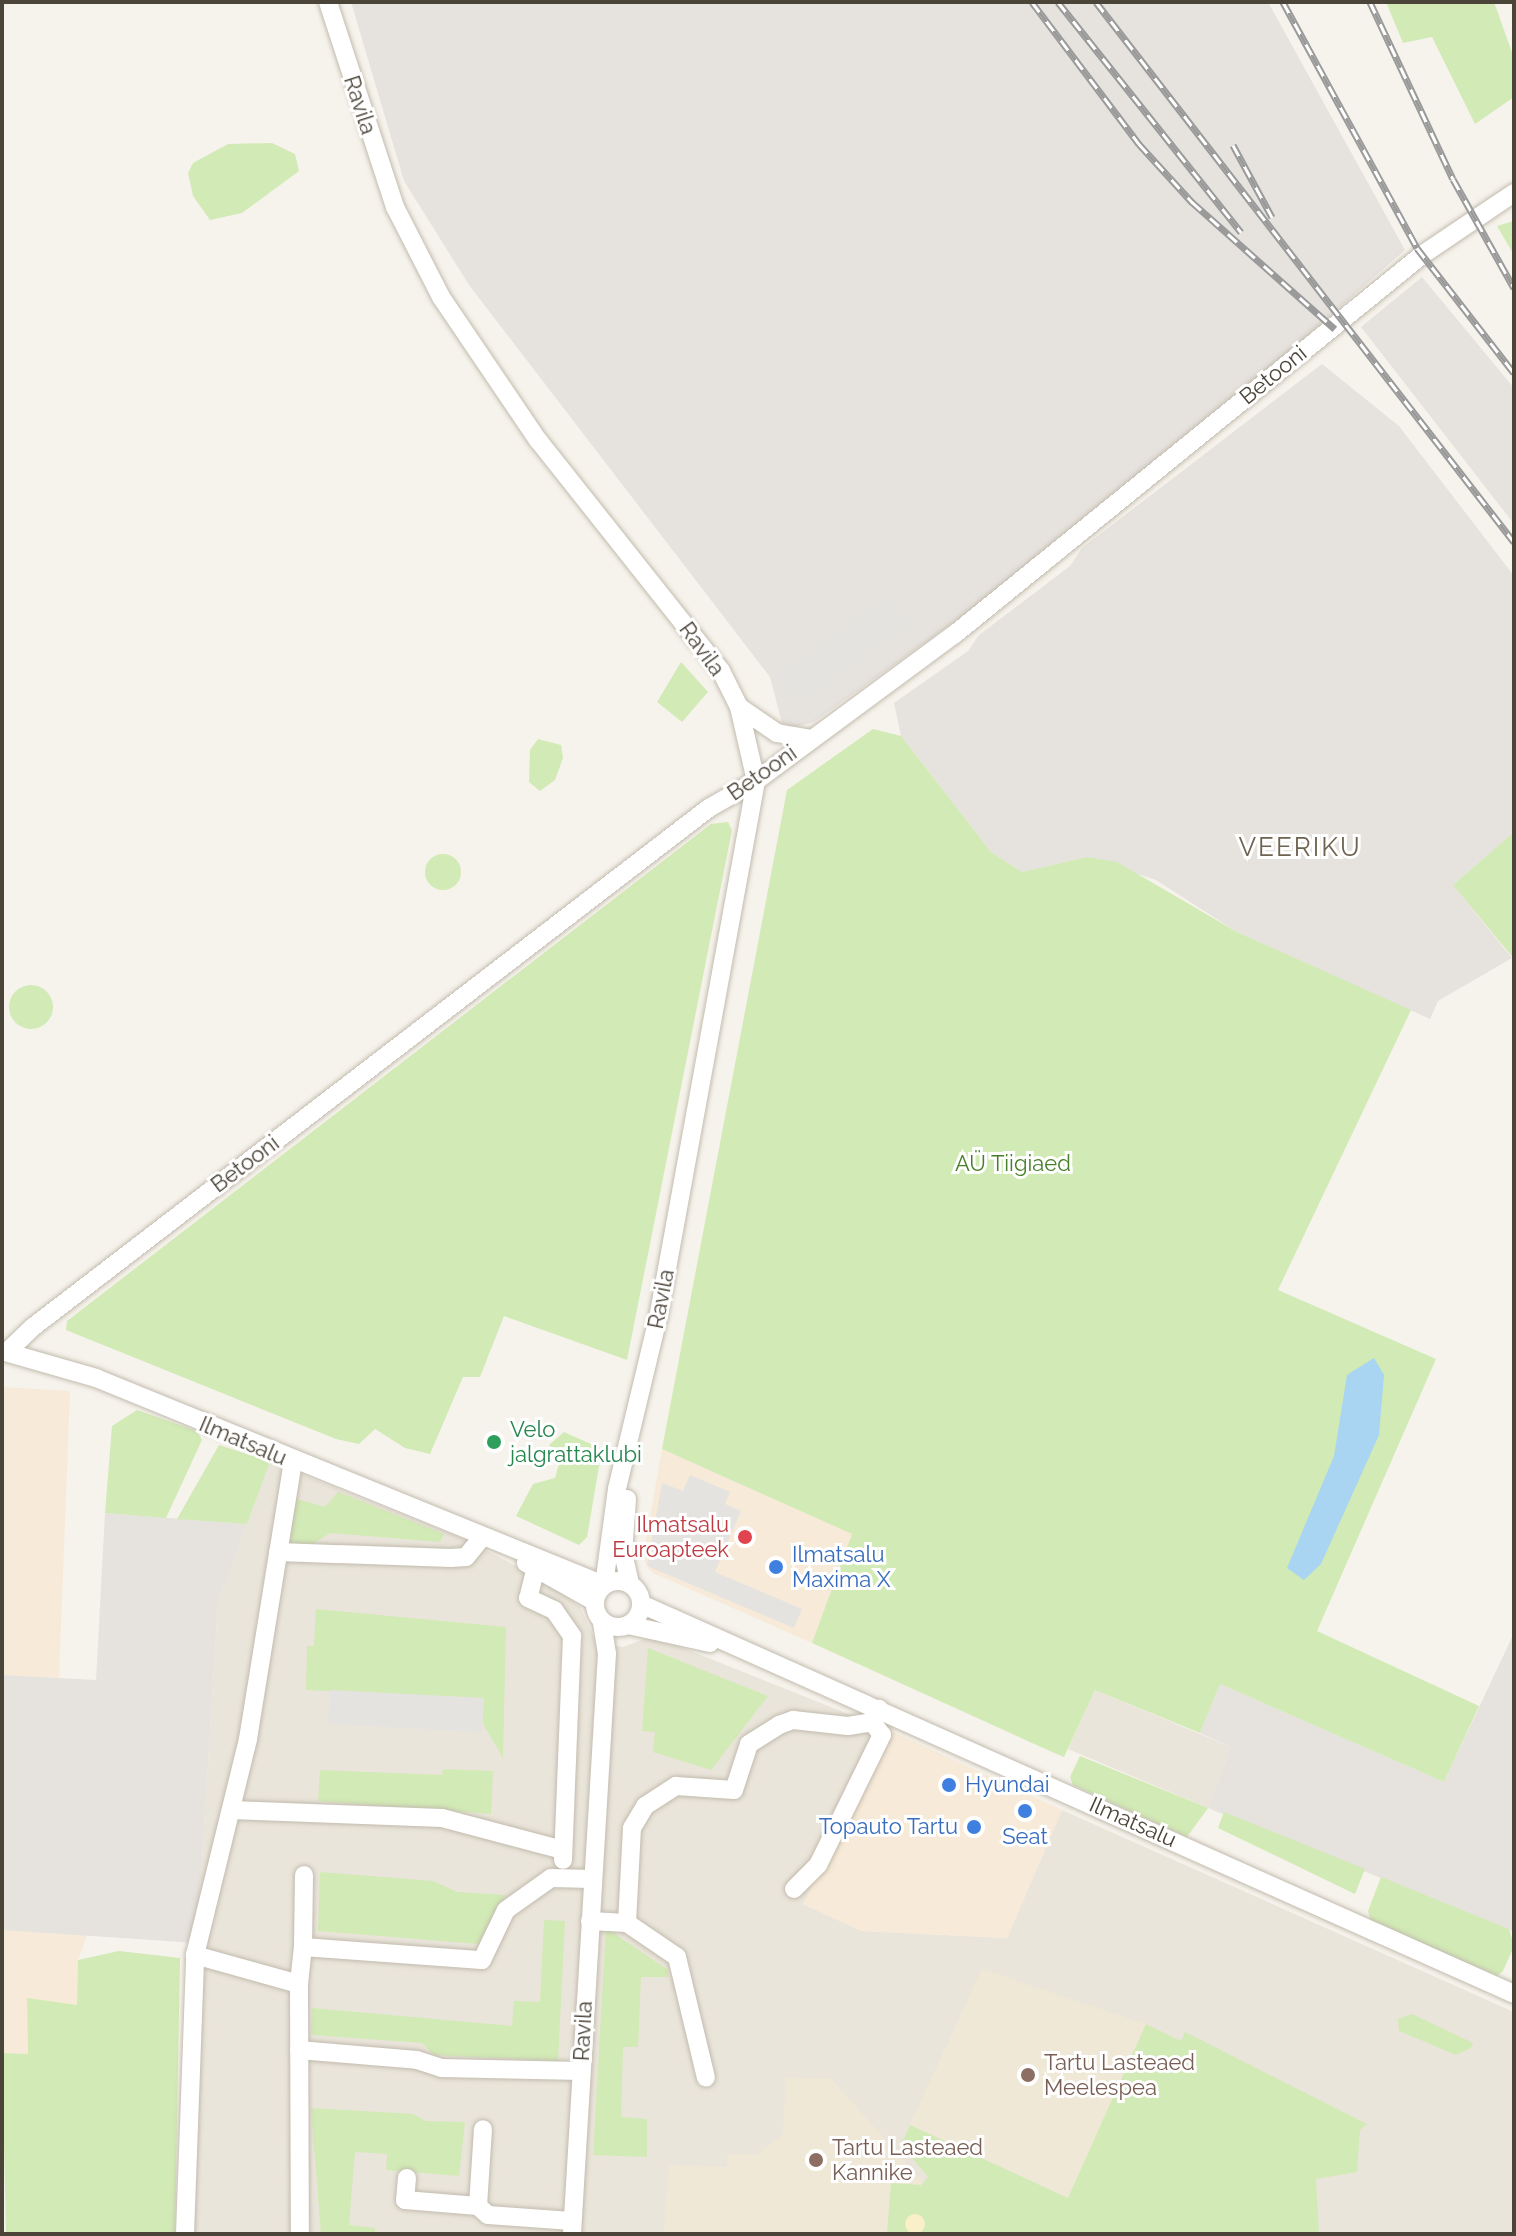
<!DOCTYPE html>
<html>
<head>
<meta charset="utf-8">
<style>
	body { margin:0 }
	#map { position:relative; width:1516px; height:2236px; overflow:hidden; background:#f6f3ec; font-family:Raleway,sans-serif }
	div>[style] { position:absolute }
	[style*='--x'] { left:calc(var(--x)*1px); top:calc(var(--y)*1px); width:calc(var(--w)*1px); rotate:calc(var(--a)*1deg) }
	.residential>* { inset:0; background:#eae5da }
	.commercial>* { inset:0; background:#f7ead8 }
	.industrial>* { inset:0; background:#e6e2dd }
	.education>* { inset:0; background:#efe8d6 }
	.green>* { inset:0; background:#d2eab5 }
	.round { border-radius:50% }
	.sand>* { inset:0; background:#f9efc9 }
	.parking>* { inset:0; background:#e5e3e0 }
	.water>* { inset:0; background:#a9d4f2 }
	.roads { filter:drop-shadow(0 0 2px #c2bbae) drop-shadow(0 0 2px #c2bbae) }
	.minor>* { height:18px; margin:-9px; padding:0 9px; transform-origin:9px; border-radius:9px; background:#fff }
	.minor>.ring { margin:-9px; padding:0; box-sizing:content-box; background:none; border:18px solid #fff; border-radius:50% }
	.rail>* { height:7px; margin-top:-3.5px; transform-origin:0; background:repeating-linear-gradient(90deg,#fff 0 12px,#9a9a9a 0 24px); box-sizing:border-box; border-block:2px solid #9a9a9a }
	.dots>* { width:22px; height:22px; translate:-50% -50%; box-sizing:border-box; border:4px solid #fff; border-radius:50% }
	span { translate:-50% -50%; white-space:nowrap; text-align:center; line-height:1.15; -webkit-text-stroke:6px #fff; paint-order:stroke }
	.street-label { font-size:22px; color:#4b4439 }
	.park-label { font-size:22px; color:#4a7f2a }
	.leisure-label { font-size:22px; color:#27864d }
	.left { translate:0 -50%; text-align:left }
	.health-label { font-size:22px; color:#be3a42 }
	.right { translate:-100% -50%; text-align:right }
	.shop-label { font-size:22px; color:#366cbe }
	.education-label { font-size:22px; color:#785e54 }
	.quarter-label { font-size:26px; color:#6e6250; letter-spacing:2px }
	.frame { position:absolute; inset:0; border:4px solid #4b4439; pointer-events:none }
</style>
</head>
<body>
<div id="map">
	<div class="residential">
		<i style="clip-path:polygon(270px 1462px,471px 1542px,556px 1588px,580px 1607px,596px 1642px,623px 1647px,653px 1636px,891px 1731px,803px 1904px,862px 1931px,1007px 1938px,1062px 1810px,1514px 2012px,1514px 2234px,179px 2234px,218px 1602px)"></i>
		<i style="clip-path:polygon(1095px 1690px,1231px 1747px,1208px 1808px,1068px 1749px)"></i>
	</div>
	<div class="commercial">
		<i style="clip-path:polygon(2px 1387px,70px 1391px,59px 1678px,2px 1675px)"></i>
		<i style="clip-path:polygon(662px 1449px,853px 1534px,812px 1643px,653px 1573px,647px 1566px,643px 1558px)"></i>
		<i style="clip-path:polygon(891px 1731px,1062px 1810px,1007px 1938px,862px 1931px,803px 1904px)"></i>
		<i style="clip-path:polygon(2px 1930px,87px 1935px,78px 1960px,77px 2005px,27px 1999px,28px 2054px,2px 2053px)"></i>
	</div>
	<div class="industrial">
		<i style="clip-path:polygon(351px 2px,1268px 2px,1405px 250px,1188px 440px,993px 594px,814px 722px,791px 728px,782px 723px,770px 677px,469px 285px,404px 181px)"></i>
		<i style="clip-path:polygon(1422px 277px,1514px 388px,1514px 524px,1361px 327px)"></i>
		<i style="clip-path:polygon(1322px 364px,1399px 426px,1514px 576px,1514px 832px,1453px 885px,1512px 958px,1438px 1001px,1430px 1019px,1237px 932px,1156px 880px,1087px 857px,1022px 872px,991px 852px,901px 736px,894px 703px,968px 651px,979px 635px,1070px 566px,1082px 548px)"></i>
		<i style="clip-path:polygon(105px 1513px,247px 1524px,218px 1602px,197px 1943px,2px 1930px,2px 1675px,96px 1680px)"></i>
		<i style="clip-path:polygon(1514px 1633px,1514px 1932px,1208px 1808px,1231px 1747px,1200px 1733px,1220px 1684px,1444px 1782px)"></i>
	</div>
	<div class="education">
		<i style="clip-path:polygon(982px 1969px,1146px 2024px,1068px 2199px,910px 2125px)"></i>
		<i style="clip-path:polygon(786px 2078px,831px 2079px,970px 2234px,664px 2234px,669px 2165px,727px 2167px,728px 2154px,757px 2155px,783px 2134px)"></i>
	</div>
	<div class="green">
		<i style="clip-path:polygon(1386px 2px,1494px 2px,1514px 58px,1514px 97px,1475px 124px,1432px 37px,1403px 43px)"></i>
		<i style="clip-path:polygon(272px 143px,295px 154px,299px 171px,242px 213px,210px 220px,193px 196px,188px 173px,193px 163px,228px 144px)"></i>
		<i style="clip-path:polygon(1514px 221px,1514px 255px,1497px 226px)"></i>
		<i style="clip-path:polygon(681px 662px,708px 692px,682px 722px,657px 702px)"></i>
		<i style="clip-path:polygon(873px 729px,901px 736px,991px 852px,1022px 872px,1087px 857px,1117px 862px,1237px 932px,1411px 1010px,1278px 1290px,1436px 1359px,1317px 1631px,1479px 1706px,1444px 1782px,1220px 1684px,1200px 1733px,1095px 1690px,1064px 1757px,1052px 1752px,812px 1643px,852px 1534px,662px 1449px,787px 790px)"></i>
		<i style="clip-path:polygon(538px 739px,561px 745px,563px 758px,555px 780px,540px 791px,529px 782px,530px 750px)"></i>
		<i style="clip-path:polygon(728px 822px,732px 830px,627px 1360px,504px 1316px,480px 1377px,463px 1377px,430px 1454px,405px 1448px,375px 1429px,359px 1444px,336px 1439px,66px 1330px,67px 1321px,711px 824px)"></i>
		<i style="clip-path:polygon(1514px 832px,1514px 959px,1453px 885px)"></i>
		<i class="round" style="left:425px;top:854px;width:36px;height:36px"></i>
		<i class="round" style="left:9px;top:985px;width:44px;height:44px"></i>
		<i style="clip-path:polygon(137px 1410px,197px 1431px,202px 1440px,166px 1518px,105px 1513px,112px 1426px)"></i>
		<i style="clip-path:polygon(564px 1432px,602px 1449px,587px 1537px,579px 1545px,516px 1516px,533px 1484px,555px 1478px,561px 1457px,549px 1445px)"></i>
		<i style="clip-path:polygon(219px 1445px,270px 1462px,247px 1524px,177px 1519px)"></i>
		<i style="clip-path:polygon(338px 1492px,444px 1534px,440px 1542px,330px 1533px,311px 1545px,291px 1543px,287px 1537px,293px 1498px,325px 1507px)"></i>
		<i style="clip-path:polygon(316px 1609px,506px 1627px,503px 1758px,482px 1722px,483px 1698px,306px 1690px,307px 1646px,314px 1646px)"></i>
		<i style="clip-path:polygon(648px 1648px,768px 1696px,711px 1770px,653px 1752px,655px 1732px,642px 1731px)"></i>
		<i style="clip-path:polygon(1080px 1756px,1208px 1808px,1187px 1837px,1073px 1785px,1070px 1777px)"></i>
		<i style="clip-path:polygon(443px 1769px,493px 1771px,491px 1814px,318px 1801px,320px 1770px,442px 1775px)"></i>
		<i style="clip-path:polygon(1224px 1812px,1365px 1869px,1355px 1894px,1218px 1828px)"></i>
		<i style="clip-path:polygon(320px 1872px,433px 1881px,457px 1892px,506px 1895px,478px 1944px,318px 1931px)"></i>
		<i style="clip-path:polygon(1381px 1877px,1509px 1929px,1514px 1946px,1503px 1971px,1497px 1976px,1371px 1922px,1368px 1911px)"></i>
		<i style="clip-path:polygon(544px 1920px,565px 1921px,558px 2061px,434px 2055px,422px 2043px,311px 2035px,312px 2008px,512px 2026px,514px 2001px,540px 2002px)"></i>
		<i style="clip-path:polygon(606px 1928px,668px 1970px,668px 1977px,641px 1977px,638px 2047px,623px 2047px,621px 2117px,647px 2119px,647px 2157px,593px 2155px)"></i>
		<i style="clip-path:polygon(119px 1951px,180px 1958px,175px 2234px,6px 2234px,2px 2053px,28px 2054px,27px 1998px,77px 2005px,78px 1960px)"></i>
		<i style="clip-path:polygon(1412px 2014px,1473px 2043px,1471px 2048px,1456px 2055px,1399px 2031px,1398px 2019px)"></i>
		<i style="clip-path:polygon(1146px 2024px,1181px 2041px,1185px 2032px,1367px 2124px,1360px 2130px,1357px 2172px,1316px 2179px,1319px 2234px,887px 2234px,891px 2183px,921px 2185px,928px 2177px,901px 2145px,910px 2125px,1068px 2198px)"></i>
		<i style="clip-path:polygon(311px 2108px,413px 2114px,426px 2121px,465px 2122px,459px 2176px,386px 2170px,387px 2154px,355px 2152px,349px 2225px,375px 2228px,375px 2234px,321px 2234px)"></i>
	</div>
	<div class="sand">
		<i class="round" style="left:905px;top:2214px;width:20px;height:20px"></i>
	</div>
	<div class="parking">
		<i style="clip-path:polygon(889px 591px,913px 624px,799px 707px,776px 675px)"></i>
		<i style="clip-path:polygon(690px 1475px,730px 1492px,725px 1504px,741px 1511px,715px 1572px,802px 1609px,794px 1628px,647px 1566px,662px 1483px,683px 1491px)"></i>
		<i style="clip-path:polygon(330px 1690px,484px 1698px,482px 1732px,328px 1724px)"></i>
	</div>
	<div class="water">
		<i style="clip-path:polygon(1374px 1358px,1384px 1375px,1379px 1435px,1321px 1564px,1304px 1580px,1287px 1568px,1334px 1456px,1347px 1375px)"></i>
	</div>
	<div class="roads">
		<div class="minor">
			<i style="--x:328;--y:2;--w:216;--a:71.9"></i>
			<i style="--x:395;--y:207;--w:101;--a:62.9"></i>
			<i style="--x:441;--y:297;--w:173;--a:55.9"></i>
			<i style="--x:538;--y:440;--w:295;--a:51.6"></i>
			<i style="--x:721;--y:671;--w:40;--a:63.4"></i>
			<i style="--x:739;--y:707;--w:76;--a:77.1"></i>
			<i style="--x:756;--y:781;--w:546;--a:100.34"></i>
			<i style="--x:658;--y:1318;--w:176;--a:103.5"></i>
			<i style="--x:617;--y:1489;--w:97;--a:97.7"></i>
			<i style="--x:739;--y:707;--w:46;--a:34.4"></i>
			<i style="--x:777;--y:733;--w:34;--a:10"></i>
			<i style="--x:2;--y:1351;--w:98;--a:16"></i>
			<i style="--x:96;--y:1378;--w:549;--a:22.17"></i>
			<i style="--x:8;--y:1351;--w:35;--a:-44"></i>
			<i style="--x:33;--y:1327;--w:852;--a:-37.52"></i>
			<i style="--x:709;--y:808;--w:54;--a:-29.9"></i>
			<i style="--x:756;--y:781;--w:247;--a:-36.5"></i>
			<i style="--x:955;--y:634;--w:601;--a:-39.06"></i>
			<i style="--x:1422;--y:255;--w:111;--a:-34"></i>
			<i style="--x:627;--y:1499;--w:54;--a:94.2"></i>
			<i style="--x:623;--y:1553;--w:32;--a:77"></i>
			<i style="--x:278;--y:1552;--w:173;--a:2"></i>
			<i style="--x:451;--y:1558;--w:15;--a:-4"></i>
			<i style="--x:466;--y:1557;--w:26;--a:-51"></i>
			<i style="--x:526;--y:1563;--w:78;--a:29.2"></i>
			<i style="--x:536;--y:1567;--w:32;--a:104"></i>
			<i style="--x:528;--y:1598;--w:29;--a:25"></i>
			<i style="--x:554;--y:1610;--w:32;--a:55"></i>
			<i style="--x:572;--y:1636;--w:224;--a:92.3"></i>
			<i class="ring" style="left:595px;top:1581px;width:28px;height:28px"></i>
			<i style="--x:641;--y:1604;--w:956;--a:24.07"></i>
			<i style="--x:628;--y:1625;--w:84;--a:12.4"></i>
			<i style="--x:231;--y:1810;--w:211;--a:2.2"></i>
			<i style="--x:442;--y:1818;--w:125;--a:14.8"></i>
			<i style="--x:304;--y:1875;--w:72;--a:90.8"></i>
			<i style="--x:303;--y:1947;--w:179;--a:4.2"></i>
			<i style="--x:482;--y:1960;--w:55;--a:-64.4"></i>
			<i style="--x:506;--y:1910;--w:55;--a:-35.4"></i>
			<i style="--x:551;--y:1878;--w:41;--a:1.4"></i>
			<i style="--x:794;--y:1889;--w:34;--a:-45"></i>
			<i style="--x:818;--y:1865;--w:145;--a:-63.8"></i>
			<i style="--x:882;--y:1735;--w:16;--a:-128"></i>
			<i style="--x:590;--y:1921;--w:37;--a:3"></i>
			<i style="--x:627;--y:1923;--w:60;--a:34.2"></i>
			<i style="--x:677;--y:1957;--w:124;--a:76.5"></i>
			<i style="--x:627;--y:1923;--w:95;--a:-87"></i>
			<i style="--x:632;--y:1828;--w:26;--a:-59"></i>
			<i style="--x:645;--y:1806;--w:37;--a:-33"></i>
			<i style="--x:676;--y:1786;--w:58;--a:3.9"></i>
			<i style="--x:734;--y:1790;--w:48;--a:-71.9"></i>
			<i style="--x:749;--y:1744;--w:36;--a:-32"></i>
			<i style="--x:779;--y:1725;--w:15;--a:-20"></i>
			<i style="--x:793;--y:1720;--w:55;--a:6.2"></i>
			<i style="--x:848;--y:1726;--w:24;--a:-9"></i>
			<i style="--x:872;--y:1722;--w:15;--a:-62"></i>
			<i style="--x:195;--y:1955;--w:108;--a:15.6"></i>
			<i style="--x:299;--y:1984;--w:250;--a:89.8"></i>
			<i style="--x:299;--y:1984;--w:37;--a:-84"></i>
			<i style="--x:299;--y:2050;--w:118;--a:4.8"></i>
			<i style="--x:417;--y:2060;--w:25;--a:18"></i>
			<i style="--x:441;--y:2068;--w:140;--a:1.2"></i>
			<i style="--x:407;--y:2178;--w:22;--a:95"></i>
			<i style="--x:405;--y:2200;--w:73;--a:4.7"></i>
			<i style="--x:478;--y:2206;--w:13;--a:42"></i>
			<i style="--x:488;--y:2215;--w:84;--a:4.1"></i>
			<i style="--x:478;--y:2206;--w:77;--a:-86.3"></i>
			<i style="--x:185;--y:2234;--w:279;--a:-87.9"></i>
			<i style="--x:195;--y:1955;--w:222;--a:-76.2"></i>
			<i style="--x:248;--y:1739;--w:281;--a:-80.8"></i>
			<i style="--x:572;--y:2234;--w:581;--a:-86.55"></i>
			<i style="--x:607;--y:1654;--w:32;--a:-99"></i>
		</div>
	</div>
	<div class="rail">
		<i style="--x:1032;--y:2;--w:178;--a:53"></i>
		<i style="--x:1139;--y:144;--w:79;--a:47.6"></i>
		<i style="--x:1192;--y:202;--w:191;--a:41.6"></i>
		<i style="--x:1058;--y:2;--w:294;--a:51.5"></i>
		<i style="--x:1096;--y:2;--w:683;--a:52.26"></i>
		<i style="--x:1283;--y:2;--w:280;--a:61.4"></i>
		<i style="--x:1417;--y:248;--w:158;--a:52.2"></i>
		<i style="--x:1370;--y:2;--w:195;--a:64.9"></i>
		<i style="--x:1453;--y:179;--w:125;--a:60.8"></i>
		<i style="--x:1233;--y:145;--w:82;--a:61.6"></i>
	</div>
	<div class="dots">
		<i style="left:494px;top:1442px;background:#2e9e5b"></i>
		<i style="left:745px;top:1537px;background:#e0444e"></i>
		<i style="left:776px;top:1567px;background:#3f7fe0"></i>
		<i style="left:949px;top:1785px;background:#3f7fe0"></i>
		<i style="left:1025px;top:1811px;background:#3f7fe0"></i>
		<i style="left:974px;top:1827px;background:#3f7fe0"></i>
		<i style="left:1028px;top:2075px;background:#8d6e63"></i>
		<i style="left:816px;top:2160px;background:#8d6e63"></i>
	</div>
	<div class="street-label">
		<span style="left:360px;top:105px;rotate:72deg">Ravila</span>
		<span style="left:1273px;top:375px;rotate:-39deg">Betooni</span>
		<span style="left:702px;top:649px;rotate:54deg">Ravila</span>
		<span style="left:762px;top:773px;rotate:-35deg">Betooni</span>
		<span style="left:245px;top:1164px;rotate:-37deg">Betooni</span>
		<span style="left:661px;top:1299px;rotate:-79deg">Ravila</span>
		<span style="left:243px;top:1441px;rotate:23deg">Ilmatsalu</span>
		<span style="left:1133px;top:1822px;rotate:24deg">Ilmatsalu</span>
		<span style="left:583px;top:2031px;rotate:-87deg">Ravila</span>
	</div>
	<div class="park-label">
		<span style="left:1013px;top:1164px">AÜ Tiigiaed</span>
	</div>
	<div class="leisure-label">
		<span class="left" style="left:510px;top:1442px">Velo<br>jalgrattaklubi</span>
	</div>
	<div class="health-label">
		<span class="right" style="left:729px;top:1537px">Ilmatsalu<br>Euroapteek</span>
	</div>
	<div class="shop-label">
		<span class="left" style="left:792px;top:1567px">Ilmatsalu<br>Maxima X</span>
		<span class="left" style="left:965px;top:1785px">Hyundai</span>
		<span class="right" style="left:958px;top:1827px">Topauto Tartu</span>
		<span style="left:1025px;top:1837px">Seat</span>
	</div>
	<div class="education-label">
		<span class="left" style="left:1044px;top:2075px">Tartu Lasteaed<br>Meelespea</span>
		<span class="left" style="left:832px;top:2160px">Tartu Lasteaed<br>Kannike</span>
	</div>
	<div class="quarter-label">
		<span style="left:1300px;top:848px">VEERIKU</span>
	</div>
	<div class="frame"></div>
</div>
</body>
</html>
